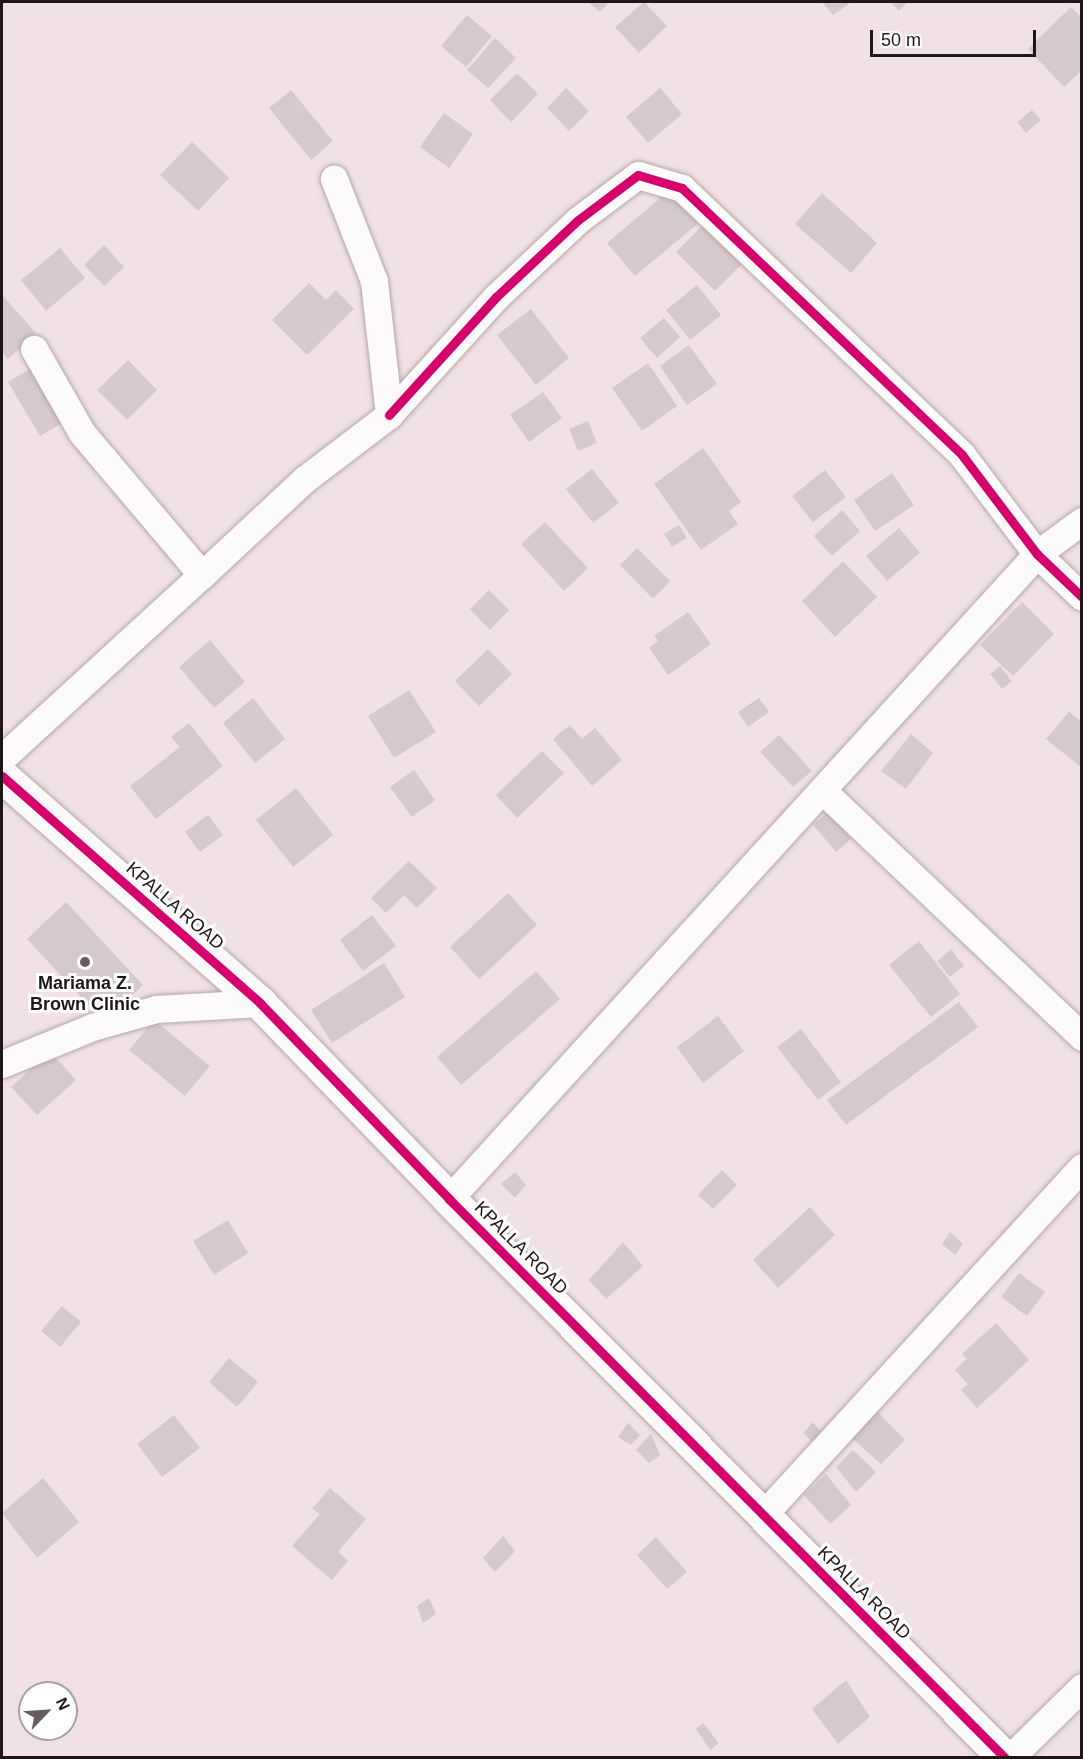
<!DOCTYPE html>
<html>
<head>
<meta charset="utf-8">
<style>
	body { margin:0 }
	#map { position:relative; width:1083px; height:1759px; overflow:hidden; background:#f1e1e4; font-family:Helvetica,sans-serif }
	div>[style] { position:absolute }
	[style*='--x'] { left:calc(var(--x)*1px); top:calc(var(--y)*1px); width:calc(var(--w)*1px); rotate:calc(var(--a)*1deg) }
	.building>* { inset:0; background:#d5c9cb }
	.roads { filter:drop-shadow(0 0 2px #b3a7a9) drop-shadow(0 0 2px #b3a7a9) }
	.minor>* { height:27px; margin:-13.5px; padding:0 13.5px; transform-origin:13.5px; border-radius:13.5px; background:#fdfafb }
	.tertiary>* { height:33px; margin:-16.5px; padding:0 16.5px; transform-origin:16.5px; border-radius:16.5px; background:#fdfafb }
	.cycleway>* { height:9px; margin:-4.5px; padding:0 4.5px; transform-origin:4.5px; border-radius:4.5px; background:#d6006c }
	.dots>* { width:16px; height:16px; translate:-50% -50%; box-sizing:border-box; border:3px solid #fff; border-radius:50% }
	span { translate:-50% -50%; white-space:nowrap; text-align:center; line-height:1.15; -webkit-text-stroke:6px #fff; paint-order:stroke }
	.street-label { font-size:18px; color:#201517 }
	.poi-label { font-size:18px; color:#201517; font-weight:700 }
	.frame { position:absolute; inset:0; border:3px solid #201517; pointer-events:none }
	.north { position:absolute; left:18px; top:1681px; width:60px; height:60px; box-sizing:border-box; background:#fff; border:2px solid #a6a1a2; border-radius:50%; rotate:65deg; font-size:16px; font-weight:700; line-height:24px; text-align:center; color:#201517 }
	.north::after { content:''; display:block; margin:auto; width:21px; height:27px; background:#695c5f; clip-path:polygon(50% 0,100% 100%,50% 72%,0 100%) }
	.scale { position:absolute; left:870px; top:30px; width:166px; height:27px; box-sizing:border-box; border:3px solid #201517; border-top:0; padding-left:8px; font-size:18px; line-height:21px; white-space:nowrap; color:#201517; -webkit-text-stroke:4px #fff; paint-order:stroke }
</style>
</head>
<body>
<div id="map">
	<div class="building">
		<i style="clip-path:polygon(588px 2px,609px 2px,600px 12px)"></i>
		<i style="clip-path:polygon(644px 2px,667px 26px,639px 53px,615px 27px)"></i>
		<i style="clip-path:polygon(822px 2px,851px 2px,833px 15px)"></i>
		<i style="clip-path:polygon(890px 2px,908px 2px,899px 11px)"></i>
		<i style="clip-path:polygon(1071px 7px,1082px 18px,1082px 70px,1064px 87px,1028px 49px)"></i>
		<i style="clip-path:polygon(467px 15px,492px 36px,466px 67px,441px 46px)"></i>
		<i style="clip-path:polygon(495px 38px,516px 58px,488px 88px,467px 70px)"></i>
		<i style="clip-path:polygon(517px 73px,538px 94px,511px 122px,490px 100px)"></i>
		<i style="clip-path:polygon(566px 88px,589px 111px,569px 131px,547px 108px)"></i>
		<i style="clip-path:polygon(660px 88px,682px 114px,648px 143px,626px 117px)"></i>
		<i style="clip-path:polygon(291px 90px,333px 141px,311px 160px,269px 108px)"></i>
		<i style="clip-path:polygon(1032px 110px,1041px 120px,1026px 133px,1017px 122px)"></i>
		<i style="clip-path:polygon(444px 113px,473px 134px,449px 168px,420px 147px)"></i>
		<i style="clip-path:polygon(192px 142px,229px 178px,198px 211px,160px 175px)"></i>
		<i style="clip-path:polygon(672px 188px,700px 222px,635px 276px,607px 243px)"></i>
		<i style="clip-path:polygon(822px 193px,877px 243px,851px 273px,795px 224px)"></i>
		<i style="clip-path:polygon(703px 225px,742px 264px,715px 291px,676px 252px)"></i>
		<i style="clip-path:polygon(104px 245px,124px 267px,104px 286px,84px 265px)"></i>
		<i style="clip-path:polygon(60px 248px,85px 278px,46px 311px,21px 280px)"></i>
		<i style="clip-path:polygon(309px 283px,326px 300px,336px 290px,354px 309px,307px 355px,272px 320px)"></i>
		<i style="clip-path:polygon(697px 285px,721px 315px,690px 340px,666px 310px)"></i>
		<i style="clip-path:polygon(2px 295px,36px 333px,8px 359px,2px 352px)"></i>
		<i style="clip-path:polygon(531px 309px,569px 358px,536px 385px,497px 335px)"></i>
		<i style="clip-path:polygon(664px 318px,680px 337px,657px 358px,640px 338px)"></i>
		<i style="clip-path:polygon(689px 345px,717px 384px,687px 405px,660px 366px)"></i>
		<i style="clip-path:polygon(128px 360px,157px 390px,127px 420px,97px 390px)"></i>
		<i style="clip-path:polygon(648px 363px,677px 406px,642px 431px,612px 388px)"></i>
		<i style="clip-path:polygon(37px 365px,69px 419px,40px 436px,8px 382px)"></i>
		<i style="clip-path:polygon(543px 392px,562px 418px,529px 442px,510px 415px)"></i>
		<i style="clip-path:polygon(588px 421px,597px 443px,578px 451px,569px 429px)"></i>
		<i style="clip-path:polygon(703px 448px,741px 502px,729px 511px,738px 524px,701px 550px,654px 484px)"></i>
		<i style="clip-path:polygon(592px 469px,619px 503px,593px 523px,566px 489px)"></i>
		<i style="clip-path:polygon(825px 470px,846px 497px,813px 522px,792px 496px)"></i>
		<i style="clip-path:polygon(892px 473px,914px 505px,875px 531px,854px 500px)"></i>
		<i style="clip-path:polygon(842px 510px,860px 531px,832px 556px,814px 536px)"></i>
		<i style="clip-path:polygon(545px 522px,588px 568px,564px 591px,521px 544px)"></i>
		<i style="clip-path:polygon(679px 525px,687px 538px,672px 547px,664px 534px)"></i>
		<i style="clip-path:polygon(899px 528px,920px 553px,887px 581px,866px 556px)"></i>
		<i style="clip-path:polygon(637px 548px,670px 581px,653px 599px,620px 565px)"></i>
		<i style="clip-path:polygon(843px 561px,877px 597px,835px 637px,802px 601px)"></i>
		<i style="clip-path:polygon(489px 590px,509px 610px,490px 630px,470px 609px)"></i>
		<i style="clip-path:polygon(1022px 602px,1054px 634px,1013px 676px,980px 645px)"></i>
		<i style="clip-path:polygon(688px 612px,711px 644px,668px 675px,649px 648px,658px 641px,654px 636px)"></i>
		<i style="clip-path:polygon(210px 640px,245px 682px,214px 708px,179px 667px)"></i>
		<i style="clip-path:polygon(488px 649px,512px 674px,479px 706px,455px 681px)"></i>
		<i style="clip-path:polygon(1000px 666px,1012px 681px,1002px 689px,990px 674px)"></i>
		<i style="clip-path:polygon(409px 690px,436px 732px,394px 758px,368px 716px)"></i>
		<i style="clip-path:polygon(253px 698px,285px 739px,255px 763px,223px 723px)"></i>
		<i style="clip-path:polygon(759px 698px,769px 712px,748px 727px,738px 712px)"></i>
		<i style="clip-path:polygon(1069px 712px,1082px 722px,1082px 768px,1046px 739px)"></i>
		<i style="clip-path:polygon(189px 723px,223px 766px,156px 819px,130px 786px,180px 747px,171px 737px)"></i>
		<i style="clip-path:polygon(570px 725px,582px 739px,595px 728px,622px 760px,592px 786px,553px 739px)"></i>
		<i style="clip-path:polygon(911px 734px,933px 753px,906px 789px,881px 771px)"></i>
		<i style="clip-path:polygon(779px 735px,812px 771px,793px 787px,760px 752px)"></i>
		<i style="clip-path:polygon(542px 751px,564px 773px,517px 818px,496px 795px)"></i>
		<i style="clip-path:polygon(414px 770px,435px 800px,412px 817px,390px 787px)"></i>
		<i style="clip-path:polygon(296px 788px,333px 835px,293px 867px,256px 820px)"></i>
		<i style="clip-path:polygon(828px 812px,851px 839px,836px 852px,813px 825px)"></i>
		<i style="clip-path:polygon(208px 815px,223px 835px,200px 852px,185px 832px)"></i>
		<i style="clip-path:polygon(409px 861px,437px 888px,417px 908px,404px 895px,386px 913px,371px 898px)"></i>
		<i style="clip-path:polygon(508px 893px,537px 925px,479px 979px,450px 947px)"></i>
		<i style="clip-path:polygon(66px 902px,143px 985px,104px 1022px,27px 939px)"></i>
		<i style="clip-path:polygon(372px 915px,396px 946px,363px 971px,340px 940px)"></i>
		<i style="clip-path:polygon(919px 941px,960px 994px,931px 1017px,889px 965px)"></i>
		<i style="clip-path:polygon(951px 949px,964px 966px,950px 977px,937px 961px)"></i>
		<i style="clip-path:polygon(384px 963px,405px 997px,332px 1043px,311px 1010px)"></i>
		<i style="clip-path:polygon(536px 971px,560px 999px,461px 1085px,437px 1057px)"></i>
		<i style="clip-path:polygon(959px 1002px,978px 1027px,846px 1125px,827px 1100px)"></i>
		<i style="clip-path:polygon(718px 1016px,744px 1051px,703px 1083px,677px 1047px)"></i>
		<i style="clip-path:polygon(154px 1020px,210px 1066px,185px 1096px,129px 1050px)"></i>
		<i style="clip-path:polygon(801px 1029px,841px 1082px,818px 1100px,777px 1047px)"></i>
		<i style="clip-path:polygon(50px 1051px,76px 1080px,37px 1115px,11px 1087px)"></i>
		<i style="clip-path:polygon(722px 1170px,737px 1185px,713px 1209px,698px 1195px)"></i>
		<i style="clip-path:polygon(515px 1172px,526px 1185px,515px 1198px,501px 1184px)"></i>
		<i style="clip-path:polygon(810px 1207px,835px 1235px,778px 1288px,753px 1260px)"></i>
		<i style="clip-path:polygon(228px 1220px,248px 1253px,214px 1275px,193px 1241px)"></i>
		<i style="clip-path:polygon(950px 1232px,963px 1244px,955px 1255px,942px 1244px)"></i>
		<i style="clip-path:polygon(623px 1242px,643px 1266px,606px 1299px,589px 1280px)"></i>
		<i style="clip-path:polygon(1019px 1273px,1045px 1292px,1027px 1316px,1001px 1297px)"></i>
		<i style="clip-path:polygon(62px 1306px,81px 1322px,60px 1347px,41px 1331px)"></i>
		<i style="clip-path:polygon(996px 1323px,1029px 1360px,977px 1408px,961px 1390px,968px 1384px,955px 1370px,967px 1359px,962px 1354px)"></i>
		<i style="clip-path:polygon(229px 1358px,258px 1382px,237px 1407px,209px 1382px)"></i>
		<i style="clip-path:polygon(871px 1405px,905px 1440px,881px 1464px,846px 1433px)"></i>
		<i style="clip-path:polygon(174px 1415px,200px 1448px,162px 1477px,137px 1444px)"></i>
		<i style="clip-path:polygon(813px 1422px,825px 1437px,816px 1445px,803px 1433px)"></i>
		<i style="clip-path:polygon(628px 1423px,640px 1435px,631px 1445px,618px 1437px)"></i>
		<i style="clip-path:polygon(651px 1434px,660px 1455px,649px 1463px,636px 1450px)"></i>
		<i style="clip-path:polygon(853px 1450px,876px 1472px,856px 1492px,836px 1467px)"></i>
		<i style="clip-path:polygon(826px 1474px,851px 1505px,830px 1524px,804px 1495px)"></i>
		<i style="clip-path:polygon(43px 1478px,79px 1522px,37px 1558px,2px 1513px)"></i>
		<i style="clip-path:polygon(330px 1488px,366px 1519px,338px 1552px,348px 1561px,332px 1580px,292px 1546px,320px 1514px,312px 1509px)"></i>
		<i style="clip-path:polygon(503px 1536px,515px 1551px,495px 1572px,483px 1558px)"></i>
		<i style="clip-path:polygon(656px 1537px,687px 1572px,667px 1589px,637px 1555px)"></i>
		<i style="clip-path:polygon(429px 1598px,436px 1614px,423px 1623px,417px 1606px)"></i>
		<i style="clip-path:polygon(846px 1680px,870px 1717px,838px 1744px,812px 1709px)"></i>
		<i style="clip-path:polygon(703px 1723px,719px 1743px,710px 1750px,696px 1729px)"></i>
	</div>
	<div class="roads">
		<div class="minor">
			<i style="--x:389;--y:415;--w:159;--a:-47.8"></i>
			<i style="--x:496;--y:297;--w:112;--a:-43.2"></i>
			<i style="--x:578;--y:220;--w:75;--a:-36.9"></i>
			<i style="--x:638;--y:175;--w:46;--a:16.5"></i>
			<i style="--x:682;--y:188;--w:387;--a:43.6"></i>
			<i style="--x:962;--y:455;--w:124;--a:52.9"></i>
			<i style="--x:1037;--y:554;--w:62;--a:43.7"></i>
			<i style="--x:202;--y:575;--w:141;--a:-43"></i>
			<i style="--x:305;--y:479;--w:106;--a:-37.3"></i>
			<i style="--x:389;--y:415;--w:135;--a:-96.4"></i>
			<i style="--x:374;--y:281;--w:110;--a:-111.4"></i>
			<i style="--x:2;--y:758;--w:271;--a:-42.5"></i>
			<i style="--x:202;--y:575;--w:186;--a:-130.2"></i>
			<i style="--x:82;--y:433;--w:97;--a:-119.7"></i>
			<i style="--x:822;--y:790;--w:359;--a:43.5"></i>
			<i style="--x:2;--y:1064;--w:97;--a:-22.3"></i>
			<i style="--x:92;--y:1027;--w:66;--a:-15.7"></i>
			<i style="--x:156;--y:1009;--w:104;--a:-3.3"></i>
			<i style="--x:449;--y:1199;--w:873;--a:-47.65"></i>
			<i style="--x:1037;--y:554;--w:56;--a:-36.3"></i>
			<i style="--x:763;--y:1515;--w:472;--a:-47.5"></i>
			<i style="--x:1010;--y:1758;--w:101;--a:-44.6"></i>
		</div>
		<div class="tertiary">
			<i style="--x:2;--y:776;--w:344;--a:41.3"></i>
			<i style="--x:260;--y:1003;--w:272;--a:46"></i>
			<i style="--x:449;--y:1199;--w:788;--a:45.15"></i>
		</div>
	</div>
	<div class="cycleway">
		<i style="--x:389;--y:415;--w:159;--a:-47.8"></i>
		<i style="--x:496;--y:297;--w:112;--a:-43.2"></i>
		<i style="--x:578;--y:220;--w:75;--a:-36.9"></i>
		<i style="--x:638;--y:175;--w:46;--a:16.5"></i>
		<i style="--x:682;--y:188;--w:387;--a:43.6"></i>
		<i style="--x:962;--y:455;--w:124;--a:52.9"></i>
		<i style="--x:1037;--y:554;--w:62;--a:43.7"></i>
		<i style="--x:2;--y:776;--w:344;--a:41.3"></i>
		<i style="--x:260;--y:1003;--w:272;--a:46"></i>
		<i style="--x:449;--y:1199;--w:788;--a:45.15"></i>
	</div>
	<div class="dots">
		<i style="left:85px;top:962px;background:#695c5f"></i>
	</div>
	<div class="street-label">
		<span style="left:175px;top:906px;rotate:41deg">KPALLA ROAD</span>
		<span style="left:521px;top:1248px;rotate:45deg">KPALLA ROAD</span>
		<span style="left:864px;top:1593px;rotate:45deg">KPALLA ROAD</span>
	</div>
	<div class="poi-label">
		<span style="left:85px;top:994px">Mariama Z.<br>Brown Clinic</span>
	</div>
	<div class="frame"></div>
	<div class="north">N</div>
	<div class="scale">50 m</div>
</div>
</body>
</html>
